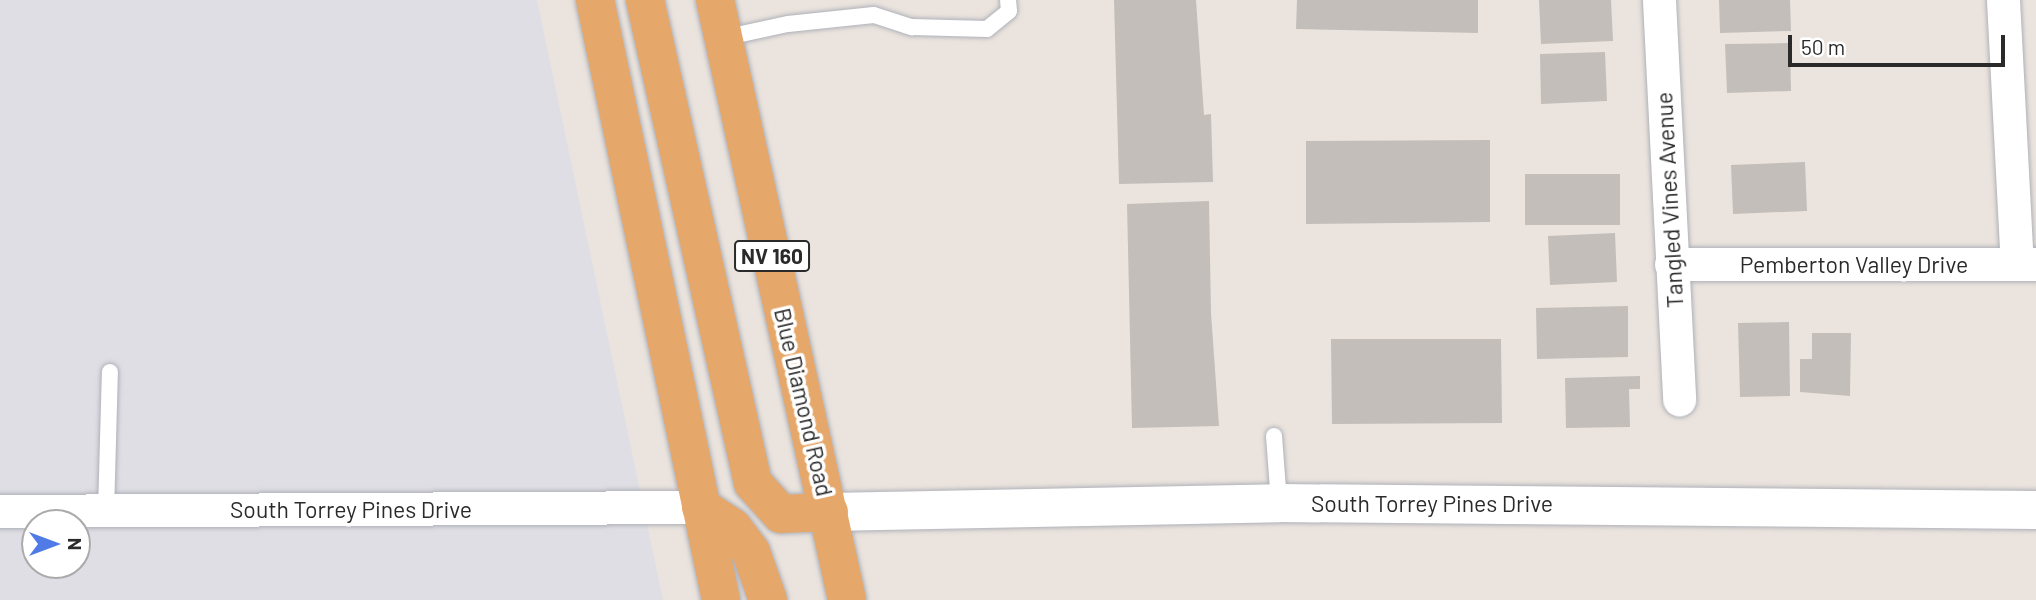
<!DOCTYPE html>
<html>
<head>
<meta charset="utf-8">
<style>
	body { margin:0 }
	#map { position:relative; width:2036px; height:600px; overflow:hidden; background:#ebe4de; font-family:Barlow,sans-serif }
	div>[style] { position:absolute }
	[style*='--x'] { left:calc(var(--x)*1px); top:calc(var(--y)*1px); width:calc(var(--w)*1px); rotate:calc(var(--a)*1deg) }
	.industrial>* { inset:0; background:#dfdee4 }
	.building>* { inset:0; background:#c3beba }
	.roads { filter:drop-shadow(0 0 2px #afb1b9) drop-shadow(0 0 2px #afb1b9) }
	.service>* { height:16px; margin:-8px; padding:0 8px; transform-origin:8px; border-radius:8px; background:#fff }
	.minor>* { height:33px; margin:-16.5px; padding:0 16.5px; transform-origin:16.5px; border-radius:16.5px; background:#fff }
	.tertiary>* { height:38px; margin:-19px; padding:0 19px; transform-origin:19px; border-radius:19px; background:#fff }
	.trunk>* { height:38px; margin:-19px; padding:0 19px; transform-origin:19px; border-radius:19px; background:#e6a86a }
	span { translate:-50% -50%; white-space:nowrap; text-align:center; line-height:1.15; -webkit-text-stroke:7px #fff; paint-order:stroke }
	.shield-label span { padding:2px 5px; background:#fff; border:2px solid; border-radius:5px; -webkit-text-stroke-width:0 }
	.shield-label { font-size:21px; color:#2a2a2a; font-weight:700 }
	.street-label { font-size:23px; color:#2a2a2a }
	.north { position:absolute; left:21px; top:509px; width:70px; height:70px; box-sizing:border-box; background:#fff; border:2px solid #aaa; border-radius:50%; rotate:90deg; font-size:19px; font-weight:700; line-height:28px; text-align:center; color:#2a2a2a }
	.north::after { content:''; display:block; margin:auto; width:24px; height:32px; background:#507ae5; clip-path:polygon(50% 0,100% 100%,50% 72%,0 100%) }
	.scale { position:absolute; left:1788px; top:35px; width:217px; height:32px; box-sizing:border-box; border:4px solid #2a2a2a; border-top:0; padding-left:9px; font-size:21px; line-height:24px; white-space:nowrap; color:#2a2a2a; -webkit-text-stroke:5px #fff; paint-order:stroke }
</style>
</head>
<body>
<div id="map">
	<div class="industrial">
		<i style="clip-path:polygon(evenodd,0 0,537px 0,663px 600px,0 600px,0 0,35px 523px,77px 523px,77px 565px,35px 565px,35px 523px)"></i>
	</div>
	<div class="building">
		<i style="clip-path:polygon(1114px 0,1196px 0,1204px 115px,1211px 114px,1213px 182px,1119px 184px)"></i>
		<i style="clip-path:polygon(1297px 0,1478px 0,1478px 33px,1296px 29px)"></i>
		<i style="clip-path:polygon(1539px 0,1611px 0,1613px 41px,1541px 44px)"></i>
		<i style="clip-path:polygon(1719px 0,1790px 0,1791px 31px,1720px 33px)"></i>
		<i style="clip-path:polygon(1790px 43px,1791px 91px,1727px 93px,1725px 44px)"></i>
		<i style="clip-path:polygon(1605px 52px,1607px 101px,1541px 104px,1540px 54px)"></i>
		<i style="clip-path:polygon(1490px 140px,1490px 222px,1306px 224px,1306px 141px)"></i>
		<i style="clip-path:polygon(1805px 162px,1807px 211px,1733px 214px,1731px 165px)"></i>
		<i style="clip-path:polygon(1525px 174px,1620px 174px,1620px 225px,1525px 225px)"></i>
		<i style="clip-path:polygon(1209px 201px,1211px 313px,1219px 426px,1132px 428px,1127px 204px)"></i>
		<i style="clip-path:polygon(1615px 233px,1617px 282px,1550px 285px,1548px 236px)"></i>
		<i style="clip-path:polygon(1628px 306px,1628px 357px,1537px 359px,1536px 308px)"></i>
		<i style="clip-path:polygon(1789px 322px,1790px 396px,1740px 397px,1738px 323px)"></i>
		<i style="clip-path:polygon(1812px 333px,1851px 333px,1850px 396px,1800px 392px,1800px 359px,1812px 359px)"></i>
		<i style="clip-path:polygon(1331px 339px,1501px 339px,1502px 423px,1332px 424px)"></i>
		<i style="clip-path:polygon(1640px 376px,1640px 389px,1629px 389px,1630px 427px,1566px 428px,1565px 378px)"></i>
	</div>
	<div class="roads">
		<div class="service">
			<i style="--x:723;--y:38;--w:66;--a:-12.2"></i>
			<i style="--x:788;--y:24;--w:86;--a:-6"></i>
			<i style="--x:874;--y:15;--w:40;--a:18"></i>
			<i style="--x:912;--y:27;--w:75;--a:1.5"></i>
			<i style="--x:987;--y:29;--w:28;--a:-39"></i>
			<i style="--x:1009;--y:11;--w:11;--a:-95"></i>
			<i style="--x:1274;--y:436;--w:67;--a:85.7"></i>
			<i style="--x:106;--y:512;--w:140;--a:-88.4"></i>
		</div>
		<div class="minor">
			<i style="--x:1659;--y:0;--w:400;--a:87.1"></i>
			<i style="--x:2003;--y:0;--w:264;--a:87"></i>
			<i style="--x:1671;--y:264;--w:365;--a:0"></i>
			<i style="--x:0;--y:511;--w:701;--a:-0.33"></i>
		</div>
		<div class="tertiary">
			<i style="--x:829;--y:512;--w:450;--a:-1.1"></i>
			<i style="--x:1279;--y:503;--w:757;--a:0.53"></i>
		</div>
		<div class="trunk">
			<i style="--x:595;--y:0;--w:613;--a:78.14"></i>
			<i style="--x:645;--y:0;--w:495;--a:77.4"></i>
			<i style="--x:753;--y:483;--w:42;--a:47.9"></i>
			<i style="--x:781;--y:514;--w:48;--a:-2.4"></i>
			<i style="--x:715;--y:0;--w:614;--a:77.59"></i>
			<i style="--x:701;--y:507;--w:38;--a:33"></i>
			<i style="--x:733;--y:528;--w:30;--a:53"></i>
			<i style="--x:751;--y:552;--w:51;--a:70.5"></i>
		</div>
	</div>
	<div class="shield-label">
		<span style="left:772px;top:256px">NV 160</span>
	</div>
	<div class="street-label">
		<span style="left:1669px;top:200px;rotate:-93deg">Tangled Vines Avenue</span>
		<span style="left:1854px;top:264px">Pemberton Valley Drive</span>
		<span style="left:804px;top:402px;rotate:77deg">Blue Diamond Road</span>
		<span style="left:1432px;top:503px">South Torrey Pines Drive</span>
		<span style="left:351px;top:509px">South Torrey Pines Drive</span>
	</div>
	<div class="north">N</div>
	<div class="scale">50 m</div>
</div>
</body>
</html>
